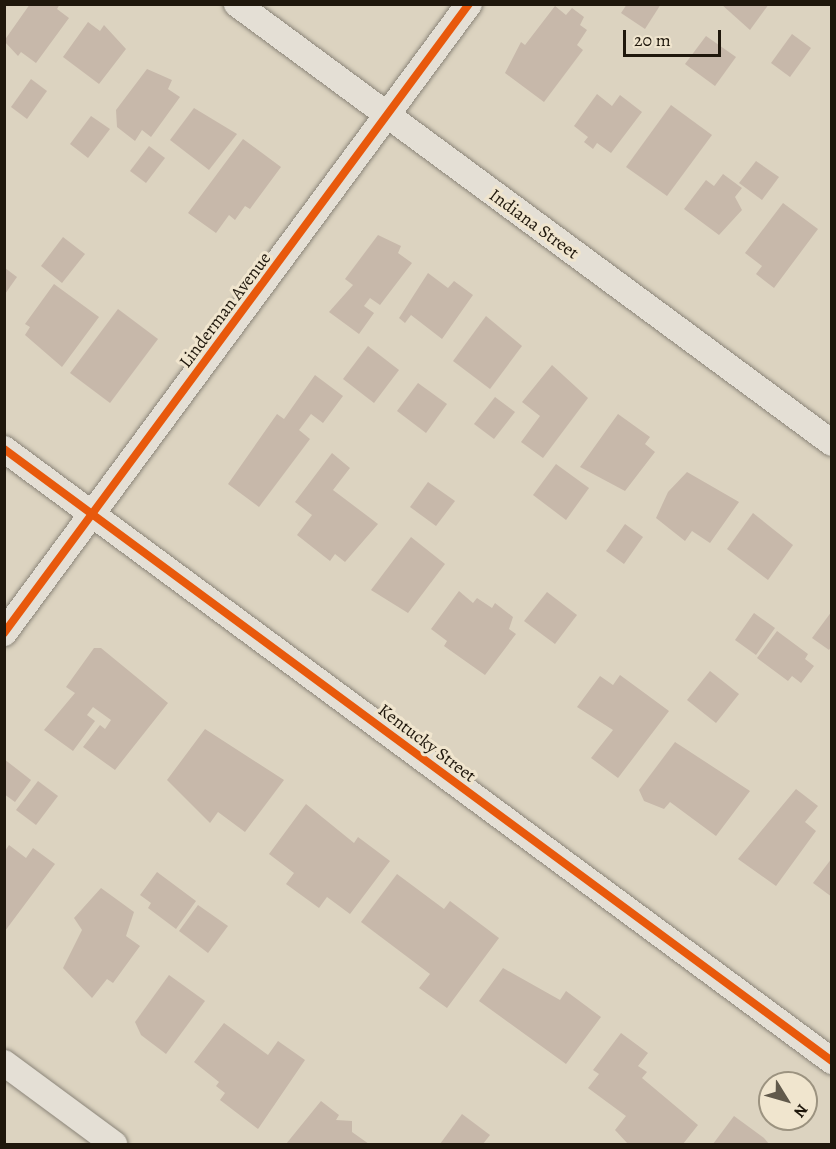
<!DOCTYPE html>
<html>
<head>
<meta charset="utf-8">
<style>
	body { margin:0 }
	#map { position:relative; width:836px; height:1149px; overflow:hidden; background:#dcd3c0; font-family:Alegreya,serif }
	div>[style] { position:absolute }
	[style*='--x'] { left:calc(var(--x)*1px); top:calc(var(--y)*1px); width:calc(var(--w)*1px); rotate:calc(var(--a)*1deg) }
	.building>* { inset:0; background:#c7b8aa }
	.roads { filter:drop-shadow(0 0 2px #8b8579) drop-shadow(0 0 2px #8b8579) }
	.street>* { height:26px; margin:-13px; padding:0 13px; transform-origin:13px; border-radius:13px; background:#e4dfd5 }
	.cycleway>* { height:8px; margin:-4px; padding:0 4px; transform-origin:4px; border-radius:4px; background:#e8590c }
	span { translate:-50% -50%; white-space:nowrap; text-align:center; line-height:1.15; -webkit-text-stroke:6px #f0e5ce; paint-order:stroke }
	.street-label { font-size:18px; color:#1f170c }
	.frame { position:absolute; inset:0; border:6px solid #1f170c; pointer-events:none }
	.north { position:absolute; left:758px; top:1071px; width:60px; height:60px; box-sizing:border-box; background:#f0e5ce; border:2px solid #9c9380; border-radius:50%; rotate:127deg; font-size:16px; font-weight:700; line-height:24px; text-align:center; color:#1f170c }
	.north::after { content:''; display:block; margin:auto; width:21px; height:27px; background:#61594b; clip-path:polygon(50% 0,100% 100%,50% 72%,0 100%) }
	.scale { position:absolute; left:623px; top:30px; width:98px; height:27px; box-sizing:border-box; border:3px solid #1f170c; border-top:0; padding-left:8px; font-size:18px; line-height:21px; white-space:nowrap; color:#1f170c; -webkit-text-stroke:4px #f0e5ce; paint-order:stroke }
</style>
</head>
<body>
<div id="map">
	<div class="building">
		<i style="clip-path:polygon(30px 4px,60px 4px,57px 9px,69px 18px,36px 63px,21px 52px,18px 56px,4px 41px)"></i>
		<i style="clip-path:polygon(627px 4px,661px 4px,645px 29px,621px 13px)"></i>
		<i style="clip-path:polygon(721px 4px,769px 4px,750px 30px)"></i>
		<i style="clip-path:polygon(555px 6px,566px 15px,572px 8px,584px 17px,580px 25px,587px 30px,577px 45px,583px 50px,544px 102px,505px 73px,521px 42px,525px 45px)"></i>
		<i style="clip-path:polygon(88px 22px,100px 31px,104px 25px,126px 49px,99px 84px,63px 57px)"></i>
		<i style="clip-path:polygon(792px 34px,811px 48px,790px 77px,771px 63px)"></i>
		<i style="clip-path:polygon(706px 36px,736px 57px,715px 86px,685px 64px)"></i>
		<i style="clip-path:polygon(147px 69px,172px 80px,168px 89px,180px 97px,151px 137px,142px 130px,135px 141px,117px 127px,116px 110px)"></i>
		<i style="clip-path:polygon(31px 79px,47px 91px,27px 119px,11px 107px)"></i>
		<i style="clip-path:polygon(597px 94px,612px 106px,620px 95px,642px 112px,611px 153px,597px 143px,593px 149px,584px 142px,588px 137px,574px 126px)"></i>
		<i style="clip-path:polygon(671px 105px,712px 135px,667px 196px,626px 167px)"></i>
		<i style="clip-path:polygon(194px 108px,237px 134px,209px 170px,170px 140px)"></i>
		<i style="clip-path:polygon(91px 116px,110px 129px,88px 158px,70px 144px)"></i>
		<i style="clip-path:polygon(243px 139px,281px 167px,250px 209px,245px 206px,235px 220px,229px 215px,216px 233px,188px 213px)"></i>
		<i style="clip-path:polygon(149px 146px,165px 158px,146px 183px,130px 171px)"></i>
		<i style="clip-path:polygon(756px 161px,779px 177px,762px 200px,739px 183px)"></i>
		<i style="clip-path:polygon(723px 174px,742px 188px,735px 197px,742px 210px,719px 235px,684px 209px,706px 180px,714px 186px)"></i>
		<i style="clip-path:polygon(783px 203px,818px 229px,774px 288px,756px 274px,762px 266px,745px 253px)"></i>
		<i style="clip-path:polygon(378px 235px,401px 246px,398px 253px,412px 263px,380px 305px,370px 298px,364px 306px,374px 313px,359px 334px,329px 312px,353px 285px,345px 279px)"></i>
		<i style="clip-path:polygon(63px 237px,85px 254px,62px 283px,41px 266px)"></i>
		<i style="clip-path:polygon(5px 268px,17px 277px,5px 294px)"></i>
		<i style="clip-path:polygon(428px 273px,448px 288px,454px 281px,473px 295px,442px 339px,411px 315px,405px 323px,399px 318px)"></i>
		<i style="clip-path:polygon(54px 284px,99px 317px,62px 367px,25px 335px,30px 327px,25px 324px)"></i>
		<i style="clip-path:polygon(118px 309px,158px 339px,110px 403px,70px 373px)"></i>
		<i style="clip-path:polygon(486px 316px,522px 346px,490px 389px,453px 361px)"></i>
		<i style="clip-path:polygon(368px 346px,399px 370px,374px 403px,343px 379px)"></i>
		<i style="clip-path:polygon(552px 365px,588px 398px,543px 458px,521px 442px,540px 416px,522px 402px)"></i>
		<i style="clip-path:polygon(315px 375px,343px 396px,323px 423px,311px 414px,299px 430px,310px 439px,259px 507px,228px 484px,277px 414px,284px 419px)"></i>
		<i style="clip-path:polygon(418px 383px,447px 404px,426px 433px,397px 411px)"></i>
		<i style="clip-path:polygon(495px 397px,515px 412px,494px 439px,474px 424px)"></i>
		<i style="clip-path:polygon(618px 414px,650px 437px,645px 444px,655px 452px,625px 491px,580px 467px)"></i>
		<i style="clip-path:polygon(332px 453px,350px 468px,333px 490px,378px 524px,345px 562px,335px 554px,330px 561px,297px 535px,312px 515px,295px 502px)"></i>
		<i style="clip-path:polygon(556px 464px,589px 488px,566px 520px,533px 495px)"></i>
		<i style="clip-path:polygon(687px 472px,739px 502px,710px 543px,692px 531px,685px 541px,656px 518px,668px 492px)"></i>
		<i style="clip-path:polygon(428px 482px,455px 501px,436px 526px,410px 507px)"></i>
		<i style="clip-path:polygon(753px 513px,793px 545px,768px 580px,727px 549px)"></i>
		<i style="clip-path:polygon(625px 524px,643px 537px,624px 564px,606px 551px)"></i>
		<i style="clip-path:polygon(411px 537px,445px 564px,408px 613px,371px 590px)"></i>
		<i style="clip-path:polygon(459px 591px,473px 603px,477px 598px,492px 608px,495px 603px,513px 617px,509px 629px,516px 634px,485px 675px,444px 646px,447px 641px,431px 629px)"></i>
		<i style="clip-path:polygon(547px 592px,577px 615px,555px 644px,524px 621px)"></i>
		<i style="clip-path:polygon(832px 611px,832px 645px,829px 650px,812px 638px)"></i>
		<i style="clip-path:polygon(754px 613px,775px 628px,756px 655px,735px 640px)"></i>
		<i style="clip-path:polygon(777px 631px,808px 654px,805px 659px,814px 666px,801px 683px,792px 676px,788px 681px,757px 658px)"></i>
		<i style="clip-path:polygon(94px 648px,101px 648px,168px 703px,115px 770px,83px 747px,100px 725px,105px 729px,111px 720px,93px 707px,87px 715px,95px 721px,73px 751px,44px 730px,75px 693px,66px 687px)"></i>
		<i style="clip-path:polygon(710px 671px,739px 694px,716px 723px,687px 700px)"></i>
		<i style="clip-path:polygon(620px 675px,669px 711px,618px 778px,591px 758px,613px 730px,577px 707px,600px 676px,613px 685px)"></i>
		<i style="clip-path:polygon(205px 729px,284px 780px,245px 832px,218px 812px,210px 823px,167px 780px)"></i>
		<i style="clip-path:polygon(675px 742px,750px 791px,716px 836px,670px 802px,664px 809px,644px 801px,639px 790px)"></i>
		<i style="clip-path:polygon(4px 759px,31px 780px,15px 802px,4px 794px)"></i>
		<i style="clip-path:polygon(38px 781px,58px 796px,36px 825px,16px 810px)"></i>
		<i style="clip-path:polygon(796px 789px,818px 806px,805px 822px,816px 831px,776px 886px,738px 859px)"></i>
		<i style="clip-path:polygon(306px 804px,354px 843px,358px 837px,390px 861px,350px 914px,327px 897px,319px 908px,286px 884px,294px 873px,269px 854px)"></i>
		<i style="clip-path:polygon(9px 845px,26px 858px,33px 848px,55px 864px,5px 931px,5px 851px)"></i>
		<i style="clip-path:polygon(832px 858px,832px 897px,813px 883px)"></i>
		<i style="clip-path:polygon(157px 872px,196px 901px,176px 929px,148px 908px,151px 903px,140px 895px)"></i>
		<i style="clip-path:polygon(397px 874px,444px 909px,450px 901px,499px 938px,447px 1008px,419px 988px,430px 974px,361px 922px)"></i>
		<i style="clip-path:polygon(101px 888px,134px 912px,126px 936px,140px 946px,113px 983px,107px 979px,92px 998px,63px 968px,82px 930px,74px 918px)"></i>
		<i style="clip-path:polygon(198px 905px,228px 926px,208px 953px,179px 931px)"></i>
		<i style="clip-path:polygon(503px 968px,560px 1000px,566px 991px,601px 1017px,566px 1064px,479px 1001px)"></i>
		<i style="clip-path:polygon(169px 975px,205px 1001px,166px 1054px,141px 1035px,135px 1022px)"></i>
		<i style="clip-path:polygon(224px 1023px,268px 1055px,278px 1041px,305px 1060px,258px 1129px,220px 1100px,225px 1093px,216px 1086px,219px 1082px,194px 1062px)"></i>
		<i style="clip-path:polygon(621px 1033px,648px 1053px,638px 1066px,647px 1072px,642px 1078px,698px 1125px,683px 1144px,628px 1144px,615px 1130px,626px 1116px,588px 1088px,599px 1074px,593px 1070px)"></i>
		<i style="clip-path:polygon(321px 1101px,339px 1115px,336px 1120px,352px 1121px,352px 1132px,369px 1144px,286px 1144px)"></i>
		<i style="clip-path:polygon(462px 1114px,490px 1135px,483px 1144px,440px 1144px)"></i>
		<i style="clip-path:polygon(734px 1116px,764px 1138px,769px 1144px,713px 1144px)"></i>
	</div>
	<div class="roads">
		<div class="street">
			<i style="--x:237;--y:4;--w:739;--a:36.42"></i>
			<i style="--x:4;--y:449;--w:1030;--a:36.47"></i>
			<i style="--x:4;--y:633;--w:782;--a:-53.53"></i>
			<i style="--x:4;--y:1063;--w:137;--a:36.4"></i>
		</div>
	</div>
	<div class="cycleway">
		<i style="--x:4;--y:449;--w:1030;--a:36.47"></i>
		<i style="--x:4;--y:633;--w:782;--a:-53.53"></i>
	</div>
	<div class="street-label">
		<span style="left:534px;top:224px;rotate:36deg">Indiana Street</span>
		<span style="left:225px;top:310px;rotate:-53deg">Linderman Avenue</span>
		<span style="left:427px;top:743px;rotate:37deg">Kentucky Street</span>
	</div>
	<div class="frame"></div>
	<div class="north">N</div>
	<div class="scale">20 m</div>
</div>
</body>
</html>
